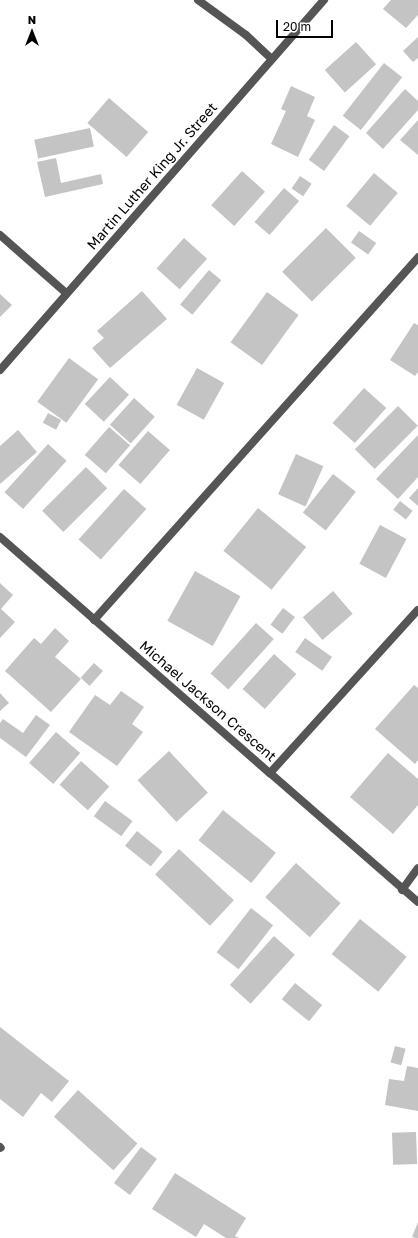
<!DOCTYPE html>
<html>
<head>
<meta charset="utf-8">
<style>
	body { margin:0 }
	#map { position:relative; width:418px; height:1238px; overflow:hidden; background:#fff; font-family:"Golos Text",sans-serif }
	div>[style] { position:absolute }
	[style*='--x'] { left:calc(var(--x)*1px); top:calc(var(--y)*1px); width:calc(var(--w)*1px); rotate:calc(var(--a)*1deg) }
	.building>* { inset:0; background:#c4c4c4; transform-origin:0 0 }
	.lane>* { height:8px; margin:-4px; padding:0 4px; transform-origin:4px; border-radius:4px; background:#555 }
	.street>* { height:8px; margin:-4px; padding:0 4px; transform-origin:4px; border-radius:4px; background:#555 }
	span { translate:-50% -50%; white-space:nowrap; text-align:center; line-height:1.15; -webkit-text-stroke:3px #fff; paint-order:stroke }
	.street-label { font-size:14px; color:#000 }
	.north { position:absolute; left:12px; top:12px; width:40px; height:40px; -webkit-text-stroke:3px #fff; paint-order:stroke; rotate:0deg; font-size:11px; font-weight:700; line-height:16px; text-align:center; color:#000 }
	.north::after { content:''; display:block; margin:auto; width:14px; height:18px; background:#000; clip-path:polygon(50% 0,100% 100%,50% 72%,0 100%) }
	.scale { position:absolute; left:276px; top:20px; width:57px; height:18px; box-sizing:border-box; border:2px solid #000; border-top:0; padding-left:5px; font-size:12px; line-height:14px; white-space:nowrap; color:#000; -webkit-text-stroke:3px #fff; paint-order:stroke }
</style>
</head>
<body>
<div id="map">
	<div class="building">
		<div style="clip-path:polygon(391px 0,418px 0,418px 15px,406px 28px,383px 9px)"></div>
		<div style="clip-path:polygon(418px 37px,418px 58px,413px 62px,403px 51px)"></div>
		<div style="left:356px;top:42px;width:30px;height:42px;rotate:48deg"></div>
		<div style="left:384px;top:63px;width:23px;height:67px;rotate:38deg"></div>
		<div style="clip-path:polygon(291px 86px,315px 97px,307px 116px,315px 120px,298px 157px,271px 144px,286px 111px,281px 109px)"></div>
		<div style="clip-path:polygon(405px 89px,418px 101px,418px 110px,383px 149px,366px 133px)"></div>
		<div style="left:109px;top:98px;width:52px;height:33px;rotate:41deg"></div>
		<div style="clip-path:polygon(418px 120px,418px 155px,400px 140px)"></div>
		<div style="left:334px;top:125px;width:19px;height:43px;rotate:36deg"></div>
		<div style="left:90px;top:128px;width:19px;height:57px;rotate:78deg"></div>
		<div style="clip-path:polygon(56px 158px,61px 183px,101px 174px,103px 184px,45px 197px,37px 162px)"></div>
		<div style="left:242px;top:171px;width:31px;height:46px;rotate:42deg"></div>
		<div style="left:374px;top:173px;width:31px;height:43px;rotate:40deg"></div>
		<div style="left:300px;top:176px;width:14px;height:15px;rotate:34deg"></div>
		<div style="left:284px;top:188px;width:20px;height:45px;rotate:41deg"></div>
		<div style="left:326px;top:228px;width:42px;height:62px;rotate:45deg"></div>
		<div style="left:359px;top:231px;width:21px;height:14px;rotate:35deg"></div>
		<div style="left:184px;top:238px;width:31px;height:41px;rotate:42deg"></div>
		<div style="left:209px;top:270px;width:16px;height:45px;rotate:40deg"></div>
		<div style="clip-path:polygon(142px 291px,167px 319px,110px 368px,92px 348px,104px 338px,97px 331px)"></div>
		<div style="left:267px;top:292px;width:39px;height:62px;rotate:36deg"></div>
		<div style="clip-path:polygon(0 294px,12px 305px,0 317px)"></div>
		<div style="clip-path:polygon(414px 323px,418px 325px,418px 372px,415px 376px,390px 360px)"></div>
		<div style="left:69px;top:358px;width:36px;height:54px;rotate:36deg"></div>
		<div style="left:197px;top:368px;width:31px;height:42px;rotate:29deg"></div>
		<div style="left:110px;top:377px;width:26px;height:37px;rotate:43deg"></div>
		<div style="left:364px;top:388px;width:30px;height:47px;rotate:42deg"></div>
		<div style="left:134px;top:398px;width:28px;height:36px;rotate:42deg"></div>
		<div style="left:398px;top:406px;width:28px;height:61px;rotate:45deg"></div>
		<div style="left:48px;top:413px;width:15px;height:11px;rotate:28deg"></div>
		<div style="left:109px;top:427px;width:28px;height:37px;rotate:41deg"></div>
		<div style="clip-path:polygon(18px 430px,37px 452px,0 484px,0 446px)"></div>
		<div style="left:148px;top:431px;width:29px;height:45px;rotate:41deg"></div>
		<div style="clip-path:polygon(418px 435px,418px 477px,398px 499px,376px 479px)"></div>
		<div style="left:48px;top:444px;width:25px;height:65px;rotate:42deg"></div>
		<div style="left:296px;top:454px;width:30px;height:44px;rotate:24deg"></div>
		<div style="left:86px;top:467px;width:30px;height:62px;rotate:45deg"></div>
		<div style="left:333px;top:474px;width:29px;height:49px;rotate:38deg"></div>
		<div style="clip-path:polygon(418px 488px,418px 506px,409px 498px)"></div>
		<div style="left:124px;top:489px;width:30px;height:68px;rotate:42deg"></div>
		<div style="left:400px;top:501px;width:16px;height:11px;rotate:38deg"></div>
		<div style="left:258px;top:508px;width:62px;height:55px;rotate:39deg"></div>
		<div style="left:380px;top:525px;width:30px;height:44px;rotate:28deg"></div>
		<div style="left:195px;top:571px;width:52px;height:57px;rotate:29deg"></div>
		<div style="clip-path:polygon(0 583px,13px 595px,1px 609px,15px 622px,0 638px)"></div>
		<div style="left:333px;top:591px;width:30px;height:40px;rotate:49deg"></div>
		<div style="left:283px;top:608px;width:15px;height:21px;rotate:37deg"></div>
		<div style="left:256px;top:623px;width:24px;height:68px;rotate:42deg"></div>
		<div style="clip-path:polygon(55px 628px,69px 641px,55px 657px,81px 679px,51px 712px,5px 671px,34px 638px,41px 644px)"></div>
		<div style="left:305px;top:638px;width:33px;height:17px;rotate:35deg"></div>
		<div style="left:274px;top:654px;width:30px;height:47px;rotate:42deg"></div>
		<div style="left:94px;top:663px;width:12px;height:20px;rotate:42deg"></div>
		<div style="clip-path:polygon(414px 685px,418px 688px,418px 760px,415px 764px,375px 729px)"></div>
		<div style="clip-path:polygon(121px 691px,144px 707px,132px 724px,143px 732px,117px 766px,69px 732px,95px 695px,110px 705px)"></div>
		<div style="clip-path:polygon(0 693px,9px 703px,0 711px)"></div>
		<div style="clip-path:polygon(36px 715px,50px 725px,26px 757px,0 738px,0 723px,3px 719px,23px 733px)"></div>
		<div style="left:56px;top:732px;width:32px;height:41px;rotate:41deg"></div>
		<div style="left:169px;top:751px;width:57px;height:43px;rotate:47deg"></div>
		<div style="clip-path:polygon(388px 753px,418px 779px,418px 805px,393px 834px,350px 797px)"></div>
		<div style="left:81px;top:761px;width:38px;height:32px;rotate:42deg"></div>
		<div style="left:105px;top:801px;width:34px;height:19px;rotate:36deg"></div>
		<div style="left:223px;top:810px;width:68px;height:39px;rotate:39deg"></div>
		<div style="left:137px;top:831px;width:33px;height:19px;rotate:39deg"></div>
		<div style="left:179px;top:849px;width:75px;height:35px;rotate:43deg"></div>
		<div style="left:296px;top:863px;width:60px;height:46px;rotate:42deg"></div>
		<div style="left:251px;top:908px;width:28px;height:56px;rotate:38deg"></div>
		<div style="left:360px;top:919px;width:60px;height:45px;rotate:39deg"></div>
		<div style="left:274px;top:936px;width:28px;height:66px;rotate:42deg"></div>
		<div style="left:295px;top:983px;width:35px;height:21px;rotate:39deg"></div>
		<div style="clip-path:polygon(0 1027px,69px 1081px,52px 1102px,41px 1093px,23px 1117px,0 1099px)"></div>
		<div style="left:395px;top:1046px;width:11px;height:17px;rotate:15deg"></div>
		<div style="clip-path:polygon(407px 1066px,418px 1068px,418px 1111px,385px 1105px,389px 1079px,404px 1081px)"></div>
		<div style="left:78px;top:1090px;width:80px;height:36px;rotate:42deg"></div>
		<div style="left:416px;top:1132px;width:32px;height:24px;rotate:88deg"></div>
		<div style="left:141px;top:1147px;width:20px;height:45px;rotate:37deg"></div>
		<div style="clip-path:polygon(175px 1173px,246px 1218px,235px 1236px,239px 1238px,226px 1238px,204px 1224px,196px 1237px,152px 1209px)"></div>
		<div style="clip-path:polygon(418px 1222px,418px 1238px,416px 1238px,412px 1237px)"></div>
	</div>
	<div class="lane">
		<div style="--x:198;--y:0;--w:59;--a:36.1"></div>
		<div style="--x:246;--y:35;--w:35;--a:43"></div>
		<div style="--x:0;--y:1147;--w:1;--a:45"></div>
	</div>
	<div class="street">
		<div style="--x:0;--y:235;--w:88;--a:41.3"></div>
		<div style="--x:0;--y:370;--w:492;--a:-48.8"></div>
		<div style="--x:0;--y:537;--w:359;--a:41.2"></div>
		<div style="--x:270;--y:773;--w:220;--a:-47.8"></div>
		<div style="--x:94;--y:620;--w:487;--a:-48.2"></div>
		<div style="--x:270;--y:773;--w:196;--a:41.1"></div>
		<div style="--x:402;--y:890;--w:27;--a:-54"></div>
	</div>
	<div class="street-label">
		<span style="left:152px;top:176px;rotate:-49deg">Martin Luther King Jr. Street</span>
		<span style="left:208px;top:701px;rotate:41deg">Michael Jackson Crescent</span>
	</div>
	<div class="north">N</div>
	<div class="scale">20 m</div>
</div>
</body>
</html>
